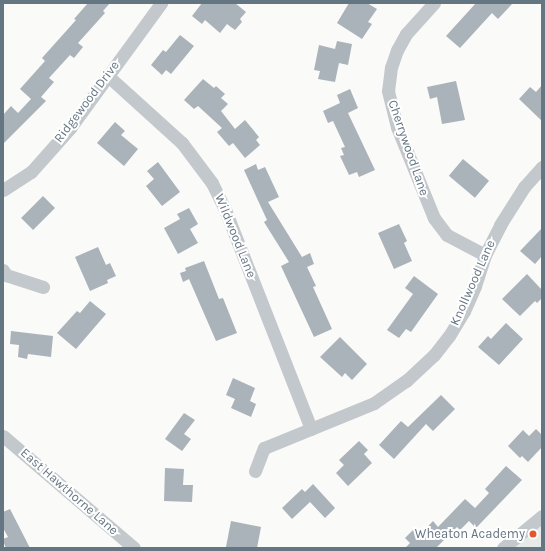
<!DOCTYPE html>
<html>
<head>
<meta charset="utf-8">
<style>
	body { margin:0 }
	#map { position:relative; width:545px; height:551px; overflow:hidden; background:#fafaf8; font-family:Karla,sans-serif }
	div>[style] { position:absolute }
	[style*='--x'] { left:calc(var(--x)*1px); top:calc(var(--y)*1px); width:calc(var(--w)*1px); rotate:calc(var(--a)*1deg) }
	.built>* { inset:0; background:#e8e9e9 }
	.building>* { inset:0; background:#aab3b9; transform-origin:0 0 }
	.street>* { height:13px; margin:-6.5px; padding:0 6.5px; transform-origin:6.5px; border-radius:6.5px; background:#c3c8cc }
	.dots>* { width:11px; height:11px; translate:-50% -50%; box-sizing:border-box; border:2px solid #fff; border-radius:50% }
	span { translate:-50% -50%; white-space:nowrap; text-align:center; line-height:1.15; -webkit-text-stroke:4px #fff; paint-order:stroke }
	.street-label { font-size:13px; color:#657683 }
	.poi-label { font-size:13px; color:#657683 }
	.right { translate:-100% -50%; text-align:right }
	.frame { position:absolute; inset:0; border:4px solid #657683; pointer-events:none }
</style>
</head>
<body>
<div id="map">
	<div class="built">
		<div style="clip-path:polygon(542px 520px,542px 548px,506px 548px)"></div>
	</div>
	<div class="building">
		<div style="clip-path:polygon(88px 3px,110px 3px,103px 11px,105px 13px,78px 43px,83px 47px,74px 58px,70px 55px,49px 78px,54px 82px,41px 97px,46px 101px,3px 144px,3px 115px,11px 106px,18px 113px,31px 99px,20px 89px,45px 61px,42px 58px,76px 20px,74px 19px)"></div>
		<div style="clip-path:polygon(202px 3px,235px 3px,246px 12px,240px 19px,242px 22px,235px 30px,227px 24px,220px 33px,205px 20px,202px 24px,192px 16px)"></div>
		<div style="clip-path:polygon(349px 3px,367px 3px,377px 9px,368px 22px,372px 24px,362px 39px,337px 23px)"></div>
		<div style="clip-path:polygon(476px 3px,513px 3px,498px 19px,492px 13px,460px 48px,446px 36px)"></div>
		<div style="clip-path:polygon(180px 35px,194px 46px,171px 74px,166px 70px,162px 75px,151px 65px,163px 50px,166px 52px)"></div>
		<div style="clip-path:polygon(337px 41px,352px 44px,348px 65px,339px 63px,335px 82px,318px 79px,320px 71px,314px 70px,319px 45px,335px 49px)"></div>
		<div style="clip-path:polygon(203px 79px,214px 88px,216px 86px,225px 94px,221px 98px,228px 104px,221px 111px,235px 129px,245px 120px,259px 137px,256px 140px,260px 145px,245px 158px,233px 143px,229px 146px,217px 132px,222px 128px,198px 106px,194px 109px,184px 100px)"></div>
		<div style="clip-path:polygon(456px 81px,465px 120px,442px 124px,437px 97px,430px 99px,427px 87px)"></div>
		<div style="clip-path:polygon(542px 85px,542px 121px,519px 99px,530px 87px,536px 92px)"></div>
		<div style="clip-path:polygon(350px 89px,358px 108px,348px 113px,375px 170px,359px 177px,357px 172px,349px 175px,340px 156px,344px 155px,341px 148px,345px 147px,333px 121px,328px 123px,323px 111px,340px 103px,337px 95px)"></div>
		<div style="clip-path:polygon(115px 122px,125px 131px,121px 135px,138px 149px,124px 166px,97px 143px)"></div>
		<div style="left:463px;top:159px;width:34px;height:22px;rotate:40deg"></div>
		<div style="clip-path:polygon(158px 162px,180px 192px,162px 206px,146px 186px,154px 179px,147px 171px)"></div>
		<div style="clip-path:polygon(256px 164px,258px 170px,265px 167px,279px 197px,268px 202px,302px 257px,310px 253px,314px 264px,307px 267px,316px 286px,313px 287px,332px 329px,314px 337px,281px 266px,289px 262px,264px 222px,267px 220px,244px 170px)"></div>
		<div style="left:43px;top:196px;width:17px;height:31px;rotate:45deg"></div>
		<div style="clip-path:polygon(189px 208px,198px 224px,190px 229px,198px 243px,178px 254px,164px 228px,180px 219px,177px 214px)"></div>
		<div style="clip-path:polygon(399px 224px,407px 241px,404px 243px,412px 261px,394px 269px,378px 233px)"></div>
		<div style="clip-path:polygon(542px 228px,542px 256px,535px 264px,520px 251px)"></div>
		<div style="clip-path:polygon(98px 247px,106px 265px,110px 263px,116px 276px,107px 280px,108px 283px,90px 291px,75px 257px)"></div>
		<div style="clip-path:polygon(204px 261px,219px 299px,223px 298px,237px 333px,216px 341px,189px 279px,183px 282px,180px 273px,186px 271px,185px 268px)"></div>
		<div style="clip-path:polygon(527px 274px,542px 290px,542px 298px,537px 303px,535px 301px,520px 316px,502px 299px)"></div>
		<div style="clip-path:polygon(414px 276px,438px 294px,411px 332px,406px 329px,399px 338px,387px 330px,413px 294px,405px 288px)"></div>
		<div style="clip-path:polygon(90px 301px,106px 314px,76px 349px,57px 333px,77px 311px,80px 313px)"></div>
		<div style="clip-path:polygon(506px 323px,523px 339px,499px 365px,478px 347px,488px 336px,491px 339px)"></div>
		<div style="clip-path:polygon(11px 331px,53px 336px,51px 357px,28px 354px,27px 359px,18px 357px,19px 345px,10px 344px)"></div>
		<div style="clip-path:polygon(340px 337px,367px 364px,352px 380px,345px 373px,342px 377px,320px 357px)"></div>
		<div style="clip-path:polygon(233px 378px,255px 388px,250px 401px,256px 404px,251px 417px,231px 408px,235px 399px,226px 395px)"></div>
		<div style="clip-path:polygon(441px 395px,455px 409px,433px 431px,426px 424px,394px 459px,379px 445px,401px 421px,408px 427px)"></div>
		<div style="clip-path:polygon(184px 413px,195px 420px,184px 434px,191px 439px,182px 451px,165px 439px)"></div>
		<div style="clip-path:polygon(536px 429px,542px 435px,542px 447px,528px 462px,522px 456px,520px 458px,508px 446px,523px 430px,529px 436px)"></div>
		<div style="clip-path:polygon(359px 441px,368px 450px,364px 454px,372px 463px,348px 486px,336px 473px,344px 465px,339px 460px)"></div>
		<div style="clip-path:polygon(506px 466px,522px 480px,476px 528px,469px 521px,460px 530px,457px 527px,436px 548px,405px 548px,410px 543px,405px 538px,413px 530px,419px 536px,433px 521px,438px 527px,465px 499px,475px 508px,489px 493px,485px 489px)"></div>
		<div style="clip-path:polygon(165px 468px,184px 469px,183px 485px,193px 485px,192px 502px,164px 501px)"></div>
		<div style="clip-path:polygon(313px 484px,335px 508px,325px 518px,310px 502px,292px 519px,282px 508px,302px 489px,305px 492px)"></div>
		<div style="clip-path:polygon(10px 509px,30px 548px,6px 548px,3px 541px,3px 539px,8px 537px,3px 528px,3px 512px)"></div>
		<div style="clip-path:polygon(231px 521px,261px 527px,257px 548px,226px 547px)"></div>
	</div>
	<div class="street">
		<div style="--x:434;--y:3;--w:42;--a:132.1"></div>
		<div style="--x:406;--y:34;--w:18;--a:119"></div>
		<div style="--x:397;--y:50;--w:18;--a:109"></div>
		<div style="--x:391;--y:67;--w:24;--a:97"></div>
		<div style="--x:388;--y:91;--w:37;--a:76"></div>
		<div style="--x:397;--y:127;--w:98;--a:67.9"></div>
		<div style="--x:434;--y:218;--w:21;--a:53"></div>
		<div style="--x:447;--y:235;--w:43;--a:27.8"></div>
		<div style="--x:108;--y:76;--w:100;--a:42.2"></div>
		<div style="--x:182;--y:143;--w:50;--a:53.1"></div>
		<div style="--x:212;--y:183;--w:32;--a:64"></div>
		<div style="--x:226;--y:212;--w:233;--a:68.6"></div>
		<div style="--x:3;--y:190;--w:33;--a:-33"></div>
		<div style="--x:31;--y:172;--w:59;--a:-48.4"></div>
		<div style="--x:70;--y:128;--w:155;--a:-53.9"></div>
		<div style="--x:3;--y:270;--w:6;--a:59"></div>
		<div style="--x:6;--y:275;--w:39;--a:18"></div>
		<div style="--x:3;--y:436;--w:172;--a:40.5"></div>
		<div style="--x:255;--y:471;--w:25;--a:-69"></div>
		<div style="--x:264;--y:448;--w:119;--a:-22.2"></div>
		<div style="--x:374;--y:403;--w:39;--a:-35"></div>
		<div style="--x:406;--y:381;--w:38;--a:-43"></div>
		<div style="--x:434;--y:355;--w:24;--a:-52"></div>
		<div style="--x:449;--y:336;--w:29;--a:-59"></div>
		<div style="--x:464;--y:311;--w:27;--a:-66"></div>
		<div style="--x:475;--y:286;--w:33;--a:-72"></div>
		<div style="--x:485;--y:255;--w:34;--a:-63"></div>
		<div style="--x:500;--y:225;--w:45;--a:-57.7"></div>
		<div style="--x:524;--y:187;--w:27;--a:-48"></div>
		<div style="--x:503;--y:548;--w:50;--a:-39.4"></div>
	</div>
	<div class="dots">
		<div style="left:533px;top:534px;background:#e4572e"></div>
	</div>
	<div class="street-label">
		<span style="left:87px;top:102px;rotate:-53deg">Ridgewood Drive</span>
		<span style="left:408px;top:148px;rotate:71deg">Cherrywood Lane</span>
		<span style="left:235px;top:236px;rotate:68deg">Wildwood Lane</span>
		<span style="left:473px;top:283px;rotate:-66deg">Knollwood Lane</span>
		<span style="left:69px;top:492px;rotate:41deg">East Hawthorne Lane</span>
	</div>
	<div class="poi-label">
		<span class="right" style="left:525px;top:534px">Wheaton Academy</span>
	</div>
	<div class="frame"></div>
</div>
</body>
</html>
